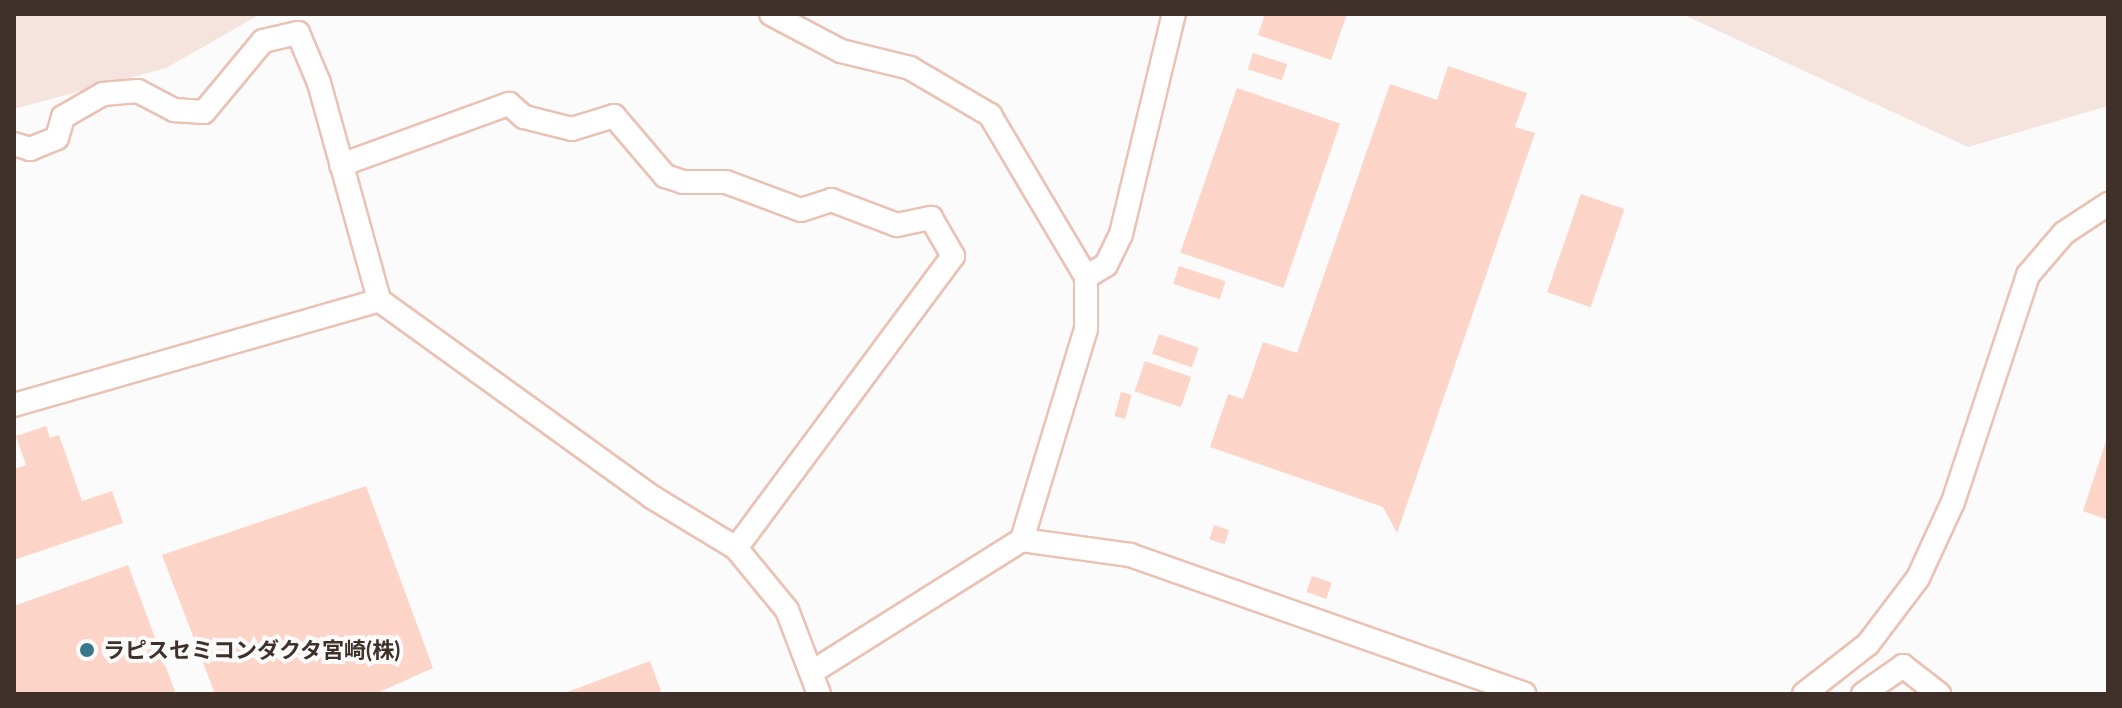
<!DOCTYPE html>
<html>
<head>
<meta charset="utf-8">
<style>
	body { margin:0 }
	#map { position:relative; width:2122px; height:708px; overflow:hidden; background:#fbfbfb; font-family:Lato,"Noto Sans JP",sans-serif }
	div>[style] { position:absolute }
	[style*='--x'] { left:calc(var(--x)*1px); top:calc(var(--y)*1px); width:calc(var(--w)*1px); rotate:calc(var(--a)*1deg) }
	.green>* { inset:0; background:#f5e3dd }
	.building>* { inset:0; background:#fdd5c8; transform-origin:0 0 }
	.roads { filter:drop-shadow(2px 0 #eac2b4) drop-shadow(-2px 0 #eac2b4) drop-shadow(0 2px #eac2b4) drop-shadow(0 -2px #eac2b4) }
	.minor>* { height:22px; margin:-11px; padding:0 11px; transform-origin:11px; border-radius:11px; background:#fff }
	.dots>* { width:22px; height:22px; translate:-50% -50%; box-sizing:border-box; border:4px solid #fbfbfb; border-radius:50% }
	span { translate:-50% -50%; white-space:nowrap; text-align:center; line-height:1.15; -webkit-text-stroke:8px #fbfbfb; paint-order:stroke }
	.poi-label { font-size:22px; color:#3f302a; font-weight:700 }
	.left { translate:0 -50%; text-align:left }
	.frame { position:absolute; inset:0; border:16px solid #3f302a; pointer-events:none }
</style>
</head>
<body>
<div id="map">
	<div class="green">
		<div style="clip-path:polygon(14px 14px,261px 14px,166px 68px,14px 109px)"></div>
		<div style="clip-path:polygon(1682px 14px,2108px 14px,2108px 106px,1968px 147px)"></div>
	</div>
	<div class="building">
		<div style="clip-path:polygon(1265px 14px,1347px 14px,1331px 60px,1258px 35px)"></div>
		<div style="left:1253px;top:53px;width:36px;height:17px;rotate:18deg"></div>
		<div style="clip-path:polygon(1448px 66px,1527px 93px,1515px 127px,1535px 133px,1397px 533px,1383px 507px,1210px 447px,1228px 394px,1243px 399px,1263px 342px,1297px 353px,1390px 84px,1437px 100px)"></div>
		<div style="left:1237px;top:88px;width:109px;height:174px;rotate:19deg"></div>
		<div style="left:1581px;top:194px;width:46px;height:104px;rotate:19deg"></div>
		<div style="left:1179px;top:266px;width:49px;height:19px;rotate:18deg"></div>
		<div style="left:1159px;top:334px;width:42px;height:21px;rotate:19deg"></div>
		<div style="left:1145px;top:361px;width:49px;height:32px;rotate:19deg"></div>
		<div style="left:1121px;top:392px;width:11px;height:25px;rotate:15deg"></div>
		<div style="clip-path:polygon(46px 426px,50px 438px,59px 435px,82px 501px,112px 491px,123px 523px,14px 560px,14px 469px,26px 465px,16px 436px)"></div>
		<div style="clip-path:polygon(2107px 438px,2108px 438px,2108px 520px,2083px 511px)"></div>
		<div style="clip-path:polygon(366px 486px,433px 668px,375px 694px,215px 694px,162px 555px)"></div>
		<div style="left:1214px;top:525px;width:16px;height:15px;rotate:18deg"></div>
		<div style="clip-path:polygon(128px 565px,176px 694px,14px 694px,14px 606px)"></div>
		<div style="left:1312px;top:576px;width:21px;height:17px;rotate:19deg"></div>
		<div style="clip-path:polygon(650px 661px,662px 694px,562px 694px)"></div>
	</div>
	<div class="roads">
		<div class="minor">
			<div style="--x:771;--y:14;--w:79;--a:27.9"></div>
			<div style="--x:841;--y:51;--w:71;--a:13.8"></div>
			<div style="--x:910;--y:68;--w:93;--a:30.4"></div>
			<div style="--x:990;--y:115;--w:188;--a:59.3"></div>
			<div style="--x:1086;--y:277;--w:52;--a:90"></div>
			<div style="--x:1086;--y:329;--w:220;--a:106.9"></div>
			<div style="--x:14;--y:144;--w:17;--a:17"></div>
			<div style="--x:30;--y:149;--w:29;--a:-22"></div>
			<div style="--x:57;--y:138;--w:22;--a:-74"></div>
			<div style="--x:63;--y:117;--w:46;--a:-29.9"></div>
			<div style="--x:103;--y:94;--w:35;--a:-5"></div>
			<div style="--x:138;--y:91;--w:41;--a:27.8"></div>
			<div style="--x:174;--y:110;--w:30;--a:4"></div>
			<div style="--x:204;--y:112;--w:92;--a:-50.3"></div>
			<div style="--x:263;--y:41;--w:36;--a:-13"></div>
			<div style="--x:298;--y:33;--w:54;--a:67.2"></div>
			<div style="--x:319;--y:83;--w:225;--a:74.5"></div>
			<div style="--x:341;--y:165;--w:179;--a:-20"></div>
			<div style="--x:509;--y:104;--w:20;--a:41"></div>
			<div style="--x:524;--y:117;--w:49;--a:14"></div>
			<div style="--x:572;--y:129;--w:44;--a:-17.2"></div>
			<div style="--x:614;--y:116;--w:79;--a:49.6"></div>
			<div style="--x:665;--y:176;--w:19;--a:18"></div>
			<div style="--x:683;--y:182;--w:43;--a:0"></div>
			<div style="--x:726;--y:182;--w:80;--a:20.5"></div>
			<div style="--x:801;--y:210;--w:32;--a:-18"></div>
			<div style="--x:831;--y:200;--w:71;--a:20.7"></div>
			<div style="--x:897;--y:225;--w:35;--a:-12"></div>
			<div style="--x:931;--y:218;--w:44;--a:59.9"></div>
			<div style="--x:953;--y:256;--w:364;--a:126.6"></div>
			<div style="--x:1086;--y:277;--w:23;--a:-31"></div>
			<div style="--x:1106;--y:265;--w:34;--a:-64"></div>
			<div style="--x:1121;--y:234;--w:226;--a:-76.5"></div>
			<div style="--x:14;--y:405;--w:380;--a:-16"></div>
			<div style="--x:379;--y:300;--w:337;--a:35.8"></div>
			<div style="--x:652;--y:497;--w:98;--a:31.3"></div>
			<div style="--x:736;--y:548;--w:80;--a:50.6"></div>
			<div style="--x:787;--y:610;--w:90;--a:69.1"></div>
			<div style="--x:812;--y:672;--w:248;--a:-32.2"></div>
			<div style="--x:1022;--y:540;--w:109;--a:7.9"></div>
			<div style="--x:1130;--y:555;--w:418;--a:19.4"></div>
			<div style="--x:1804;--y:694;--w:81;--a:-38"></div>
			<div style="--x:1868;--y:644;--w:83;--a:-52.9"></div>
			<div style="--x:1918;--y:578;--w:84;--a:-65.3"></div>
			<div style="--x:1953;--y:502;--w:239;--a:-71.7"></div>
			<div style="--x:2028;--y:275;--w:55;--a:-49.4"></div>
			<div style="--x:2064;--y:233;--w:53;--a:-33.4"></div>
			<div style="--x:1863;--y:694;--w:49;--a:-35"></div>
			<div style="--x:1903;--y:666;--w:46;--a:37.9"></div>
		</div>
	</div>
	<div class="dots">
		<div style="left:87px;top:650px;background:#37788b"></div>
	</div>
	<div class="poi-label">
		<span class="left" style="left:103px;top:650px">ラピスセミコンダクタ宮崎(株)</span>
	</div>
	<div class="frame"></div>
</div>
</body>
</html>
